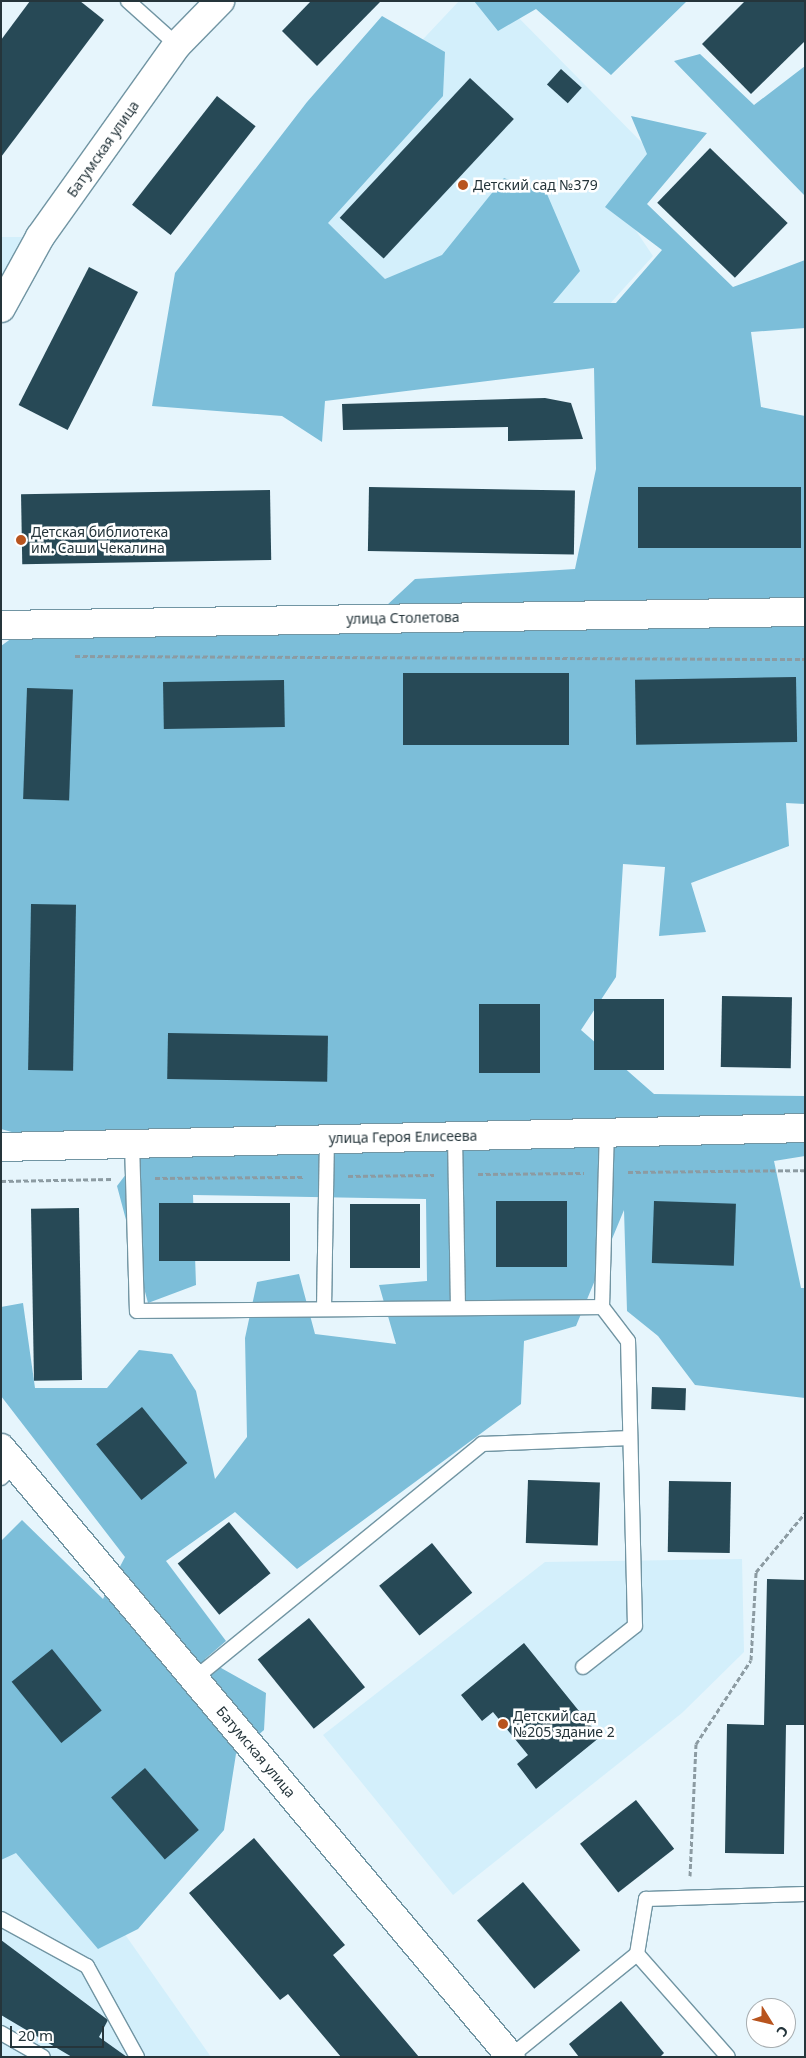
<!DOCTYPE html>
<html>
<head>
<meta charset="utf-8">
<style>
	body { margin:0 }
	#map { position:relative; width:806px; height:2058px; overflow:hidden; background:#e6f5fc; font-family:"Noto Sans",sans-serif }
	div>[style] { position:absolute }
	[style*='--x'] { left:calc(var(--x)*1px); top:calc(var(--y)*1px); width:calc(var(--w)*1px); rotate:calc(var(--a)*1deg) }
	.built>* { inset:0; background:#d3effb }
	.forest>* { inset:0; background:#7cbed9 }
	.building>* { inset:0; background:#274956; transform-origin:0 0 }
	.path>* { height:3px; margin-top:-1.5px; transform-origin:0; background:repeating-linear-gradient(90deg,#8c9ba2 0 5px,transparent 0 7.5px) }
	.roads { filter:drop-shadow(1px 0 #7195a3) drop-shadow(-1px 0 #7195a3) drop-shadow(0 1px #7195a3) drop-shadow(0 -1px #7195a3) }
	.lane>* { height:14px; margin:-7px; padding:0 7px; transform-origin:7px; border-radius:7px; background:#fff }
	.street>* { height:28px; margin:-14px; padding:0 14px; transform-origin:14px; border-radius:14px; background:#fff }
	.dots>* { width:14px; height:14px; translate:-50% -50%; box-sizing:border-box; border:2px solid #fff; border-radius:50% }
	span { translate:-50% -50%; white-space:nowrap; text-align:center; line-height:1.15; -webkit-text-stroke:5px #fff; paint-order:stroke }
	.street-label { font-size:14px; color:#25353b }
	.poi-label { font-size:14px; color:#25353b }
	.left { translate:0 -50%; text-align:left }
	.frame { position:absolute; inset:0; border:2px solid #25353b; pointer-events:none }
	.north { position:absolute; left:746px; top:1998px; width:50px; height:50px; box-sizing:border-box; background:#fff; border:1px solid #a8aeb1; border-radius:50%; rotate:126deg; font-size:14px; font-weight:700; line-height:20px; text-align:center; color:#25353b }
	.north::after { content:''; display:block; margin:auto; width:18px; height:22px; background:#b8541e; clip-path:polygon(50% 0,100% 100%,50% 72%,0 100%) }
	.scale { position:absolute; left:10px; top:2026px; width:94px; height:22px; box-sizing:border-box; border:2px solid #25353b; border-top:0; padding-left:6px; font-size:15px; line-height:18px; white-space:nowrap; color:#25353b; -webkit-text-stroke:4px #fff; paint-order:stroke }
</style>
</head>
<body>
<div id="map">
	<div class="built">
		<div style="clip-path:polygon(459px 1px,502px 1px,662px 163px,620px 207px,653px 256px,578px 339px,204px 272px)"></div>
		<div style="clip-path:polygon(1px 237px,40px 237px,1px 308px)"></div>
		<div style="clip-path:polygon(742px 1559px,744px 1652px,682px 1713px,453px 1895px,323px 1735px,545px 1562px)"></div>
		<div style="clip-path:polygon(1px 1824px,124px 1933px,211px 2057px,1px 2057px)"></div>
	</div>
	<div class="forest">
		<div style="clip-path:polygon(474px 1px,687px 1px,611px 75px,536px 9px,498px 31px)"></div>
		<div style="clip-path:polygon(382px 16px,445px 52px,443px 96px,328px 223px,385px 279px,442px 255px,504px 178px,547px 194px,580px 271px,553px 303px,616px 303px,662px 250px,605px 207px,647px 154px,631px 116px,707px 133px,647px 204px,733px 287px,805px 260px,805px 328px,751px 332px,761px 407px,805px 416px,805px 804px,786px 803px,789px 846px,691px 883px,706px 932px,659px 936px,665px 867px,623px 864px,616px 977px,581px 1030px,654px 1094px,805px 1096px,805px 1156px,774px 1161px,801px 1288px,805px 1288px,805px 1398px,695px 1385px,658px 1336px,627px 1311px,624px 1210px,576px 1326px,524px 1341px,521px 1404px,297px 1569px,235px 1512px,166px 1561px,226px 1641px,205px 1659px,266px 1693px,264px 1730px,236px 1754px,224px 1830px,138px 1929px,98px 1949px,16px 1853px,1px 1860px,1px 1541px,22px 1520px,103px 1599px,125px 1557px,1px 1396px,1px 1307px,23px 1303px,35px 1388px,107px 1388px,139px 1350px,172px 1354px,196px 1391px,215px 1479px,247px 1437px,245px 1338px,257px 1282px,299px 1274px,315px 1334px,396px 1344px,379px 1285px,427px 1281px,426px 1199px,193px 1195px,196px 1285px,148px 1303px,117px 1186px,155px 1136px,26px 1136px,1px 1129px,1px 646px,12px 638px,358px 632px,415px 579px,575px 569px,596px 469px,594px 368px,325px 401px,322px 442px,282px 416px,152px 406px,175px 273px,307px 102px)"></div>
		<div style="clip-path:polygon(700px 54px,754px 105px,805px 66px,805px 196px,674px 61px)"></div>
	</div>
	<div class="building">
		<div style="clip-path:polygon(30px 1px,80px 1px,104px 20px,1px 157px,1px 40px)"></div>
		<div style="clip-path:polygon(311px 1px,381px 1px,317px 66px,282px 31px)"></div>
		<div style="clip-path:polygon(745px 1px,805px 1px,805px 41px,751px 94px,702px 44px)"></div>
		<div style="left:561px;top:69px;width:28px;height:21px;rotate:42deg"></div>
		<div style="left:470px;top:78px;width:60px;height:191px;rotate:43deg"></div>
		<div style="left:217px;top:96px;width:49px;height:138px;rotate:38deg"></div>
		<div style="left:710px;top:148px;width:108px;height:76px;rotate:44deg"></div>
		<div style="left:89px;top:267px;width:55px;height:155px;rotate:27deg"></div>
		<div style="clip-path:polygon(545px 398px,571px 403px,583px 439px,508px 441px,508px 427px,343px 430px,342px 404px)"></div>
		<div style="left:369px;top:487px;width:206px;height:64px;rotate:1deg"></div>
		<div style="left:638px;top:487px;width:163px;height:61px"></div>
		<div style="left:270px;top:490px;width:70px;height:249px;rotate:89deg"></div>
		<div style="left:403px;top:673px;width:166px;height:72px"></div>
		<div style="left:796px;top:677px;width:65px;height:161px;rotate:89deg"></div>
		<div style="left:284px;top:680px;width:47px;height:121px;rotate:89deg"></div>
		<div style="left:27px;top:688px;width:46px;height:111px;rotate:2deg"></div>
		<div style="left:31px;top:904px;width:45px;height:166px;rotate:1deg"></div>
		<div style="left:722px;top:996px;width:70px;height:71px;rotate:1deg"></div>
		<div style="left:664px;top:999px;width:71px;height:70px;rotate:90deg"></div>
		<div style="left:479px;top:1004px;width:61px;height:69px"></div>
		<div style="left:168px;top:1033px;width:160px;height:46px;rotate:1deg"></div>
		<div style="left:496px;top:1201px;width:71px;height:66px"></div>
		<div style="left:654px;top:1201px;width:82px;height:62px;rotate:2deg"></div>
		<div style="left:290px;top:1203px;width:58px;height:131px;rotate:90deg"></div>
		<div style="left:420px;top:1204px;width:64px;height:70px;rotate:90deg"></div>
		<div style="left:79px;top:1208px;width:172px;height:48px;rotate:89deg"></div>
		<div style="left:652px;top:1387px;width:34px;height:22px;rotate:2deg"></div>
		<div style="left:142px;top:1407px;width:72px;height:59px;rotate:51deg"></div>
		<div style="left:528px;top:1480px;width:72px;height:63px;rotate:2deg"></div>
		<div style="left:669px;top:1481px;width:62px;height:71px;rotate:1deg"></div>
		<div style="left:229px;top:1522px;width:66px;height:66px;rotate:51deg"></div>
		<div style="left:432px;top:1543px;width:64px;height:68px;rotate:51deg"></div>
		<div style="clip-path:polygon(767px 1579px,805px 1580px,805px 1725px,786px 1725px,784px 1854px,725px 1853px,727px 1724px,764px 1725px)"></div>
		<div style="left:309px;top:1618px;width:89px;height:66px;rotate:51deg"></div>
		<div style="clip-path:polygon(524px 1643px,600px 1737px,536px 1789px,517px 1764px,528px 1755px,493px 1712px,482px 1721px,461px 1695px)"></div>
		<div style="left:52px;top:1649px;width:79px;height:52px;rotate:51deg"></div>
		<div style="left:145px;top:1768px;width:82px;height:45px;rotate:49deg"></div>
		<div style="left:636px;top:1800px;width:62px;height:71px;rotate:52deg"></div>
		<div style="clip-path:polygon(254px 1838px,345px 1945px,333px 1955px,419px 2057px,341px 2057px,288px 1994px,280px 2000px,189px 1893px)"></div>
		<div style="left:523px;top:1882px;width:89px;height:60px;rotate:50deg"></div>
		<div style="clip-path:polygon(1px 1940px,108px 2020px,99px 2037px,127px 2057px,72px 2057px,1px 2015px)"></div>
		<div style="clip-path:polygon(621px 2001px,664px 2053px,660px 2057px,579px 2057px,569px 2044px)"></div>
	</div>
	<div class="path">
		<div style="--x:75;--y:656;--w:730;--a:0.24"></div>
		<div style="--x:628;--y:1172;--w:177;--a:-0.6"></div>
		<div style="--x:478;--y:1174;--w:106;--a:-0.5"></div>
		<div style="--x:348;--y:1176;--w:86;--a:-0.7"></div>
		<div style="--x:155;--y:1178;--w:149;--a:-0.4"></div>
		<div style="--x:1;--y:1181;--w:111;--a:-1"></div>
		<div style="--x:690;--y:1876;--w:132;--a:-87.4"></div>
		<div style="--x:696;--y:1744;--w:100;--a:-56.8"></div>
		<div style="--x:751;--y:1660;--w:88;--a:-86.7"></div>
		<div style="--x:756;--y:1572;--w:77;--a:-50.3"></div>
	</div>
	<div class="roads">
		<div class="lane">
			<div style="--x:128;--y:1;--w:66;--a:41.9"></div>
			<div style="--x:455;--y:1136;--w:172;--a:89"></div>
			<div style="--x:132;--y:1144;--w:167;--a:88.3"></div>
			<div style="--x:137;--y:1311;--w:465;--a:-0.5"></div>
			<div style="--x:602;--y:1307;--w:174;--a:-88.4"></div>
			<div style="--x:324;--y:1309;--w:170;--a:-89"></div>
			<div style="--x:1;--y:1478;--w:20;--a:-45"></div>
			<div style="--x:583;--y:1667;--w:66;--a:-38.3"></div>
			<div style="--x:635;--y:1626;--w:285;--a:-91.4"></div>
			<div style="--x:628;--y:1341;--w:43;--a:-127.4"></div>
			<div style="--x:194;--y:1679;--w:372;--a:-39.2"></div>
			<div style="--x:482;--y:1444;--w:148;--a:-2.3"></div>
			<div style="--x:1;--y:1919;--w:98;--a:28.7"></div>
			<div style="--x:87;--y:1966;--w:104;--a:61.2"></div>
			<div style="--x:637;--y:1954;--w:56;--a:-80.7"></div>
			<div style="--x:646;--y:1899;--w:159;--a:-1.8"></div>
			<div style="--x:1;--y:2033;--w:48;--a:29.7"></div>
			<div style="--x:511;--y:2056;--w:162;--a:-39"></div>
			<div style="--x:637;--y:1954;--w:137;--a:48.5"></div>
		</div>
		<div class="street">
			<div style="--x:1;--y:308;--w:81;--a:-61.2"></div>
			<div style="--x:40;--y:237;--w:236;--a:-54.5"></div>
			<div style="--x:177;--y:45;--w:62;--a:-45.7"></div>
			<div style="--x:1;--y:625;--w:804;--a:-0.93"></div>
			<div style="--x:1;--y:1147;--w:804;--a:-1.35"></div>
			<div style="--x:1;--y:1448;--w:794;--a:50.06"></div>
		</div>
	</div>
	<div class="dots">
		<div style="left:463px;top:185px;background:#b8541e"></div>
		<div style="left:21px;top:540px;background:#b8541e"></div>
		<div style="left:503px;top:1724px;background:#b8541e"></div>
	</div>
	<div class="street-label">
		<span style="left:103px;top:149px;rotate:-55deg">Батумская улица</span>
		<span style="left:403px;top:618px;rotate:-1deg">улица Столетова</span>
		<span style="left:403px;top:1137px;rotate:-1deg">улица Героя Елисеева</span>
		<span style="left:256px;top:1752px;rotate:50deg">Батумская улица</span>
	</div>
	<div class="poi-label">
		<span class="left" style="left:473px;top:185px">Детский сад №379</span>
		<span class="left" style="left:31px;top:540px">Детская библиотека<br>им. Саши Чекалина</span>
		<span class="left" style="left:513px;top:1724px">Детский сад<br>№205 здание 2</span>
	</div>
	<div class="frame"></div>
	<div class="north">С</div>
	<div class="scale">20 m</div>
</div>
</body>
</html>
